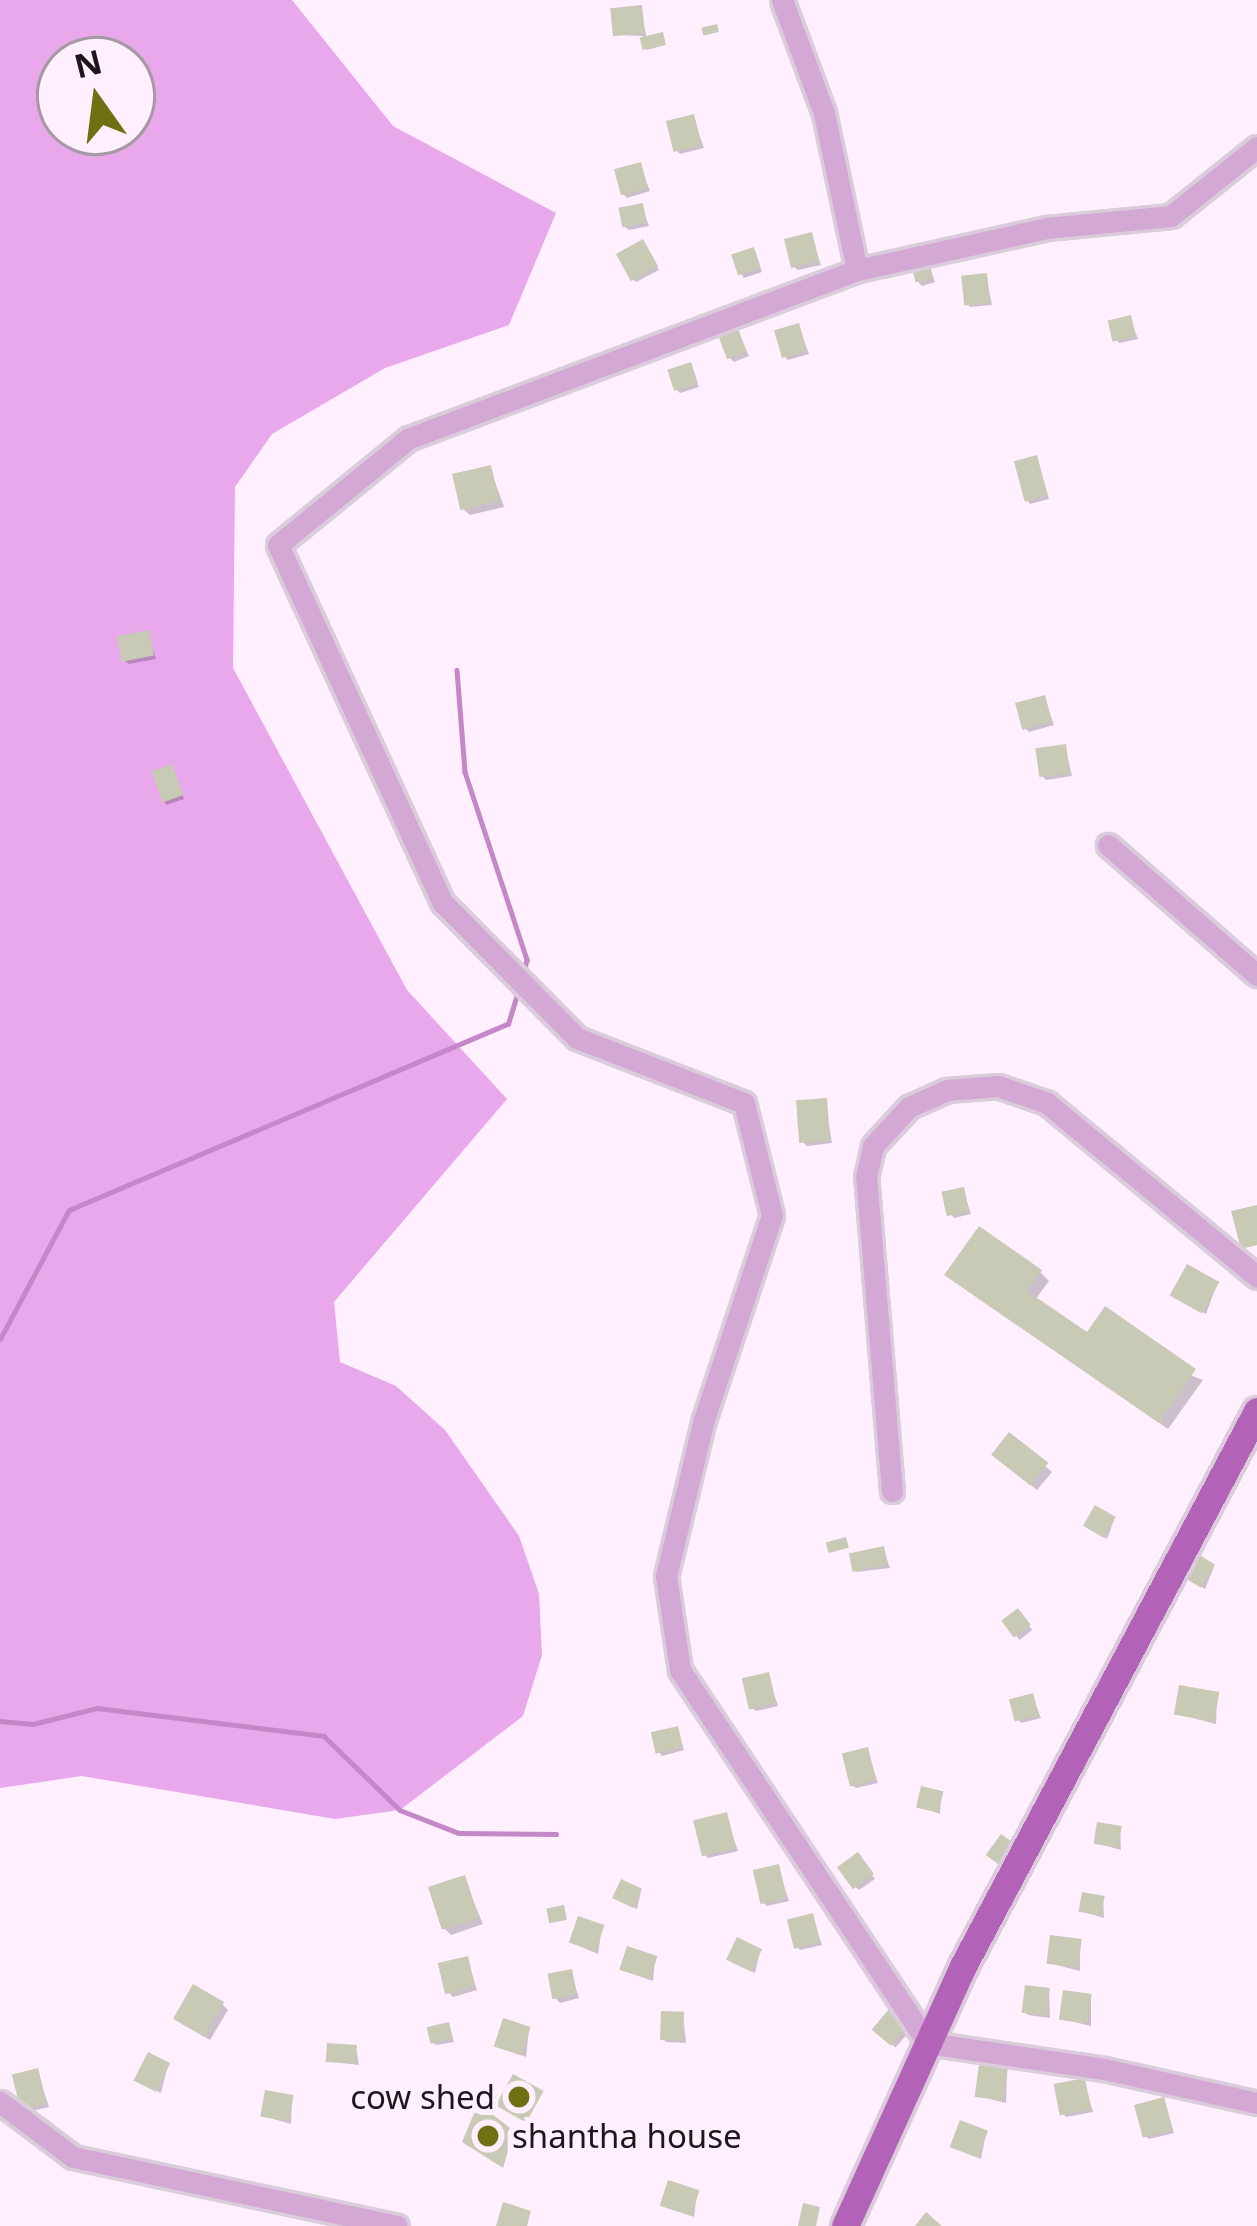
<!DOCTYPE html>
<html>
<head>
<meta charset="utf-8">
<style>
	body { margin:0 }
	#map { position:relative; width:1257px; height:2226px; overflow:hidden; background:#ffefff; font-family:"Noto Sans",sans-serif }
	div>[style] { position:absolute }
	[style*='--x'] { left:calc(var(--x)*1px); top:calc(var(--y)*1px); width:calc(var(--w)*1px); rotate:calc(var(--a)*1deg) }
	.forest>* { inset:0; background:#e8a8eb }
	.shadow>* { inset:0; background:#0003; transform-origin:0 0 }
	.stream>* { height:4.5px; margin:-2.25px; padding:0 2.25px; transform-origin:2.25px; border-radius:2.25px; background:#c587c8 }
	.building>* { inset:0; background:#c9cab6; transform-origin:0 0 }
	.roads { filter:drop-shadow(3px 0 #dbccdb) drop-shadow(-3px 0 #dbccdb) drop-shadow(0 3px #dbccdb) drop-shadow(0 -3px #dbccdb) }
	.minor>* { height:21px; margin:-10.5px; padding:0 10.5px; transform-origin:10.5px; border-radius:10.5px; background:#d3a8d5 }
	.major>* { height:27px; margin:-13.5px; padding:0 13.5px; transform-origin:13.5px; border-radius:13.5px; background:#b363b7 }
	.dots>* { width:33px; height:33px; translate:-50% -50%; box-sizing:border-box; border:6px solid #ffefff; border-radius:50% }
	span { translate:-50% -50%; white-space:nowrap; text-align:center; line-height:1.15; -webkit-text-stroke:12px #ffefff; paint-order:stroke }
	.poi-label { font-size:33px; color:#1c171c }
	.right { translate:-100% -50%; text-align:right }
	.left { translate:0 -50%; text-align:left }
	.north { position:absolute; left:36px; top:36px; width:120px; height:120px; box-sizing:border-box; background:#ffefff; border:3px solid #a499a4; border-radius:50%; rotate:346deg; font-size:33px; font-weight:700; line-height:48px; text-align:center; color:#1c171c }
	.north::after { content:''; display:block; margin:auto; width:42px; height:54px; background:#706f12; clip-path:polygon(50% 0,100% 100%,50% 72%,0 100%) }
</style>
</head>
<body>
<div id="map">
	<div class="forest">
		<div style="clip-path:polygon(evenodd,0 0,292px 0,393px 126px,556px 213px,509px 325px,385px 368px,272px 434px,235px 487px,233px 668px,407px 990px,507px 1099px,334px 1302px,340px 1362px,396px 1386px,445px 1430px,519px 1536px,539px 1594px,542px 1655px,523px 1716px,400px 1810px,335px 1819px,82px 1776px,0 1788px,0 0,60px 60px,132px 60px,132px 132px,60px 132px,60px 60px)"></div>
	</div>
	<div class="shadow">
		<div style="clip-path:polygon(640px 9px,647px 39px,665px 45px,647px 50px,643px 36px,616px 35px)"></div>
		<div style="clip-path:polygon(693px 117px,704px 148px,680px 154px,676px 150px)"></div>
		<div style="clip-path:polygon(640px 166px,650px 191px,627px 198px,623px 194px)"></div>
		<div style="clip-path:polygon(642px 207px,649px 226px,629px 230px,625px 227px)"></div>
		<div style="clip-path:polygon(811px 236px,821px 265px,798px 270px,794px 267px)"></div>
		<div style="clip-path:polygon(646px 246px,659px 270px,636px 282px,633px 279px)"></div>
		<div style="clip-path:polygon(753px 251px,762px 272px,744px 278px,741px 274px)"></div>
		<div style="clip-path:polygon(928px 263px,935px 282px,922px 286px,918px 282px)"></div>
		<div style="clip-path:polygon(986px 276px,992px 305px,970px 307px,967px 304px)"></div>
		<div style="clip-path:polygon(1130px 318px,1138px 339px,1119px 343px,1116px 339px)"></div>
		<div style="clip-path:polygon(734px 324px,749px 356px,734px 362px,730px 358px)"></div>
		<div style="clip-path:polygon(798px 326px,809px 354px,788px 360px,785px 357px)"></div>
		<div style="clip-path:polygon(690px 366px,699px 387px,680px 393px,676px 389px)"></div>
		<div style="clip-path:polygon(1036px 459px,1049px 499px,1030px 504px,1027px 500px)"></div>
		<div style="clip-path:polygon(490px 468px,504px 507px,470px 515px,463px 509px)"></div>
		<div style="clip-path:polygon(148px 634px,156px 659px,129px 664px,125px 661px)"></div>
		<div style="clip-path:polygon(1044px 698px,1054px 725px,1029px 732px,1025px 728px)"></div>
		<div style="clip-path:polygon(1065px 747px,1072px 776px,1046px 780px,1042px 776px)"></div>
		<div style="clip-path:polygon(172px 767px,184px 799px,167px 805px,163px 801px)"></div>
		<div style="clip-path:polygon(825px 1101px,832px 1143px,807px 1146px,803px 1142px)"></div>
		<div style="clip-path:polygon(963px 1190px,971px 1214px,954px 1218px,951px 1214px)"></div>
		<div style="clip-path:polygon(1040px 1272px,1049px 1281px,1035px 1300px,1088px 1336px,1203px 1380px,1168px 1429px,948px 1275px)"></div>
		<div style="clip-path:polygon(1217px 1284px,1206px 1314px,1177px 1298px)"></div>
		<div style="clip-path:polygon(1009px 1436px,1052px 1472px,1037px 1490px,1000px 1460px)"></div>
		<div style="clip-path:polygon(1114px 1520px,1107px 1539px,1090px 1529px)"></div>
		<div style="clip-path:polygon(883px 1549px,890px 1568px,856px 1572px)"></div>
		<div style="clip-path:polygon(1214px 1567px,1205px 1589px,1186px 1577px)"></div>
		<div style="left:1018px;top:1612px;width:23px;height:16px;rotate:52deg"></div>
		<div style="clip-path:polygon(768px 1676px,778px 1706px,756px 1711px,752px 1708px)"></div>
		<div style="clip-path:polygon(1217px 1695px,1216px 1724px,1177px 1714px)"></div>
		<div style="clip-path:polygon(1032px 1696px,1041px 1718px,1021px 1723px,1018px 1719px)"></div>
		<div style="clip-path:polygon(677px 1729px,684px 1750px,662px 1756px,659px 1752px)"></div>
		<div style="clip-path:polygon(867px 1751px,878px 1783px,856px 1788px,852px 1785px)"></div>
		<div style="clip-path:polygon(941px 1793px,940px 1814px,919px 1806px)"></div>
		<div style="clip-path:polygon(726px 1816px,738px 1851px,708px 1858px,705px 1855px)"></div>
		<div style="clip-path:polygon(1120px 1829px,1121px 1850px,1096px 1843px)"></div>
		<div style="clip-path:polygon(861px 1860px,875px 1879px,859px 1890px,855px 1887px)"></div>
		<div style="clip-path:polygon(778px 1868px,789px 1901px,767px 1906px,764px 1903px)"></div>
		<div style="clip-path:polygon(464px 1879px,483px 1924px,451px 1935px,445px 1929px)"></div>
		<div style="clip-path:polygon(641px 1891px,637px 1909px,619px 1901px)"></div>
		<div style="clip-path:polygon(1103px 1899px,1104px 1918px,1081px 1911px)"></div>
		<div style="clip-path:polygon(812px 1916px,822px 1945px,800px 1950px,797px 1947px)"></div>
		<div style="clip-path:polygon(602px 1927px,598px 1954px,572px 1943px)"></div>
		<div style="clip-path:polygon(1080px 1942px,1080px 1971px,1049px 1963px)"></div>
		<div style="clip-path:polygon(760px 1951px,755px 1973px,733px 1963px)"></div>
		<div style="clip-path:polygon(655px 1958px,653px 1981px,623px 1969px)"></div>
		<div style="clip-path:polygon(467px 1959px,477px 1990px,453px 1997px,449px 1993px)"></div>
		<div style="clip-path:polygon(571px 1973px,579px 1998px,560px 2003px,556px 1999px)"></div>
		<div style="clip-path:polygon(1049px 1991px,1050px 2018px,1028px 2015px,1024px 2011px)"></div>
		<div style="clip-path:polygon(1091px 1997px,1091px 2026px,1062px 2019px)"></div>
		<div style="clip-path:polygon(222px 2004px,228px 2010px,210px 2040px,182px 2024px)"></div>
		<div style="left:890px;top:2013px;width:27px;height:22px;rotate:42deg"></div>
		<div style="clip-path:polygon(683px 2015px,686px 2043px,666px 2042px,663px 2039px)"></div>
		<div style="clip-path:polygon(448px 2025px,454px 2042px,436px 2045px,432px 2041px)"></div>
		<div style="clip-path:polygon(529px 2029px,526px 2057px,498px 2046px)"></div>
		<div style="clip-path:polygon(356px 2048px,359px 2065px,330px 2061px)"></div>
		<div style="clip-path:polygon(168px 2065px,161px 2093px,142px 2084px)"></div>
		<div style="clip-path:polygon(37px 2071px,49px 2107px,28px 2112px,24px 2108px)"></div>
		<div style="clip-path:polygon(1007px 2072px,1006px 2103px,978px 2096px)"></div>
		<div style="clip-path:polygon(1084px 2081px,1093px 2112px,1066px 2117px,1063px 2113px)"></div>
		<div style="clip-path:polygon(292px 2098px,291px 2124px,263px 2116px)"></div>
		<div style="clip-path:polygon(1164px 2100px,1174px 2133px,1149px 2139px,1145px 2136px)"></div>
		<div style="clip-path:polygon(986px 2133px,981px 2159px,957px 2149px)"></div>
		<div style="clip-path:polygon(697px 2193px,694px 2217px,663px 2204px)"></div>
	</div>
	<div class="stream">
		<div style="--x:457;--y:670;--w:102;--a:85.5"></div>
		<div style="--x:465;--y:772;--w:198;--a:71.7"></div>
		<div style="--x:527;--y:960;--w:12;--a:104"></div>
		<div style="--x:0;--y:1339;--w:146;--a:-61.9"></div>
		<div style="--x:69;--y:1210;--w:477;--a:-23"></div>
		<div style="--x:508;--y:1024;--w:37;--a:-73"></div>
		<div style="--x:0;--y:1721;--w:33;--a:5"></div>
		<div style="--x:33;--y:1724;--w:66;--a:-14"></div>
		<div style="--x:97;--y:1708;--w:229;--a:7"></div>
		<div style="--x:324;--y:1736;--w:106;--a:44.2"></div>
		<div style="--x:400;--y:1810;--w:63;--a:21.3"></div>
		<div style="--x:459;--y:1833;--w:97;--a:0.6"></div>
	</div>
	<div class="building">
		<div style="left:642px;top:5px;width:28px;height:32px;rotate:84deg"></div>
		<div style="left:717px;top:24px;width:8px;height:16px;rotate:76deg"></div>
		<div style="left:663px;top:32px;width:13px;height:24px;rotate:77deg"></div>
		<div style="left:694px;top:114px;width:32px;height:29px;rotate:76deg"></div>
		<div style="left:641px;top:162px;width:27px;height:28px;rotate:75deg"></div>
		<div style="left:643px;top:203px;width:20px;height:25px;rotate:79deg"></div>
		<div style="left:812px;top:232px;width:30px;height:29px;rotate:76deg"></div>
		<div style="left:643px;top:239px;width:31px;height:31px;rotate:61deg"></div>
		<div style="left:754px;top:247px;width:22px;height:24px;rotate:72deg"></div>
		<div style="left:929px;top:260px;width:19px;height:18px;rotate:78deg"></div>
		<div style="left:987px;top:273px;width:30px;height:26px;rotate:84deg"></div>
		<div style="left:1131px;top:315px;width:22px;height:24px;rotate:77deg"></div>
		<div style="left:735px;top:321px;width:33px;height:21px;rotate:69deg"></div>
		<div style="left:799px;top:323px;width:29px;height:26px;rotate:74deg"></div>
		<div style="left:691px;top:362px;width:22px;height:25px;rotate:72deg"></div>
		<div style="left:1037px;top:455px;width:42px;height:24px;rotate:75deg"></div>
		<div style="left:491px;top:465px;width:37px;height:40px;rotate:77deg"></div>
		<div style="left:149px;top:630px;width:26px;height:33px;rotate:79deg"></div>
		<div style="left:1045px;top:695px;width:28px;height:31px;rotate:75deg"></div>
		<div style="left:1066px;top:744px;width:29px;height:31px;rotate:82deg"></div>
		<div style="left:172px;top:764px;width:33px;height:22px;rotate:70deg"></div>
		<div style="left:827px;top:1098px;width:43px;height:31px;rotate:86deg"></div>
		<div style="left:964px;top:1187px;width:25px;height:23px;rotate:78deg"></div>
		<div style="clip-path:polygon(1257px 1205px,1257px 1245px,1241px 1249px,1231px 1211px)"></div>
		<div style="clip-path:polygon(979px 1226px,1042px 1270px,1027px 1291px,1087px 1332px,1105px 1306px,1196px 1369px,1159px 1423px,944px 1275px)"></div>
		<div style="left:1187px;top:1264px;width:37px;height:36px;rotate:29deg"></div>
		<div style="left:1009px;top:1432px;width:50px;height:29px;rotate:38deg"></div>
		<div style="left:1095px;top:1505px;width:24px;height:24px;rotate:30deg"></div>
		<div style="left:846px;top:1537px;width:11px;height:21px;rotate:75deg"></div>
		<div style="left:884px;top:1546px;width:19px;height:36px;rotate:78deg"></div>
		<div style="left:1193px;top:1551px;width:26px;height:27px;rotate:32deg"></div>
		<div style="left:1018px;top:1608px;width:21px;height:21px;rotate:53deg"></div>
		<div style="left:769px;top:1672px;width:32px;height:28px;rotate:77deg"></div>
		<div style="left:1179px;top:1685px;width:41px;height:30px;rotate:10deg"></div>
		<div style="left:1033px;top:1693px;width:23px;height:25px;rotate:75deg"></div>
		<div style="left:678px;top:1726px;width:22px;height:28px;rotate:77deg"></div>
		<div style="left:868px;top:1747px;width:34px;height:27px;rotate:76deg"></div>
		<div style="left:921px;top:1786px;width:23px;height:22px;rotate:13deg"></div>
		<div style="left:727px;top:1812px;width:37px;height:35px;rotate:76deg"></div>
		<div style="left:1097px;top:1822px;width:25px;height:22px;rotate:9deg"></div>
		<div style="left:1001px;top:1834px;width:17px;height:26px;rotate:36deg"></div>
		<div style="left:858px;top:1852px;width:27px;height:26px;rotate:54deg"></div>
		<div style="left:779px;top:1864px;width:35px;height:27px;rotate:77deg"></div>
		<div style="left:465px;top:1875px;width:45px;height:39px;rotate:72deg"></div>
		<div style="left:621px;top:1879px;width:23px;height:21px;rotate:25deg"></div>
		<div style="left:1082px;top:1892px;width:23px;height:20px;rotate:10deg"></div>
		<div style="left:564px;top:1905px;width:15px;height:18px;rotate:79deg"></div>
		<div style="left:813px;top:1913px;width:30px;height:27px;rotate:76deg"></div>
		<div style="left:578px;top:1916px;width:28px;height:28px;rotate:19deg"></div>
		<div style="left:1050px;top:1935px;width:32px;height:29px;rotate:7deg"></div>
		<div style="left:737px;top:1937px;width:28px;height:25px;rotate:26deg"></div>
		<div style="left:627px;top:1946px;width:32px;height:25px;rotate:18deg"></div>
		<div style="left:468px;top:1956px;width:32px;height:31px;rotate:77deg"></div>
		<div style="left:572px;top:1969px;width:26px;height:25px;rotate:79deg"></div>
		<div style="left:193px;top:1984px;width:36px;height:40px;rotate:30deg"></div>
		<div style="left:1025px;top:1985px;width:25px;height:28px;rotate:7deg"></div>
		<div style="left:1063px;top:1990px;width:29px;height:30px;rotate:8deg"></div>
		<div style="left:889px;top:2009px;width:25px;height:27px;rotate:40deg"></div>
		<div style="left:661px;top:2011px;width:23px;height:29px;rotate:2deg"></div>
		<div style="left:503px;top:2018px;width:29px;height:30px;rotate:18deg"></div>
		<div style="left:449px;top:2022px;width:17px;height:23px;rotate:77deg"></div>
		<div style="left:327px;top:2043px;width:30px;height:19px;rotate:4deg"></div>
		<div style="left:148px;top:2052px;width:25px;height:32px;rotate:27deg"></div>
		<div style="left:979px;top:2065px;width:29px;height:32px;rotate:8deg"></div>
		<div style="left:38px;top:2068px;width:37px;height:27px;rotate:76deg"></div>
		<div style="left:513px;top:2074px;width:35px;height:36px;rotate:29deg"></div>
		<div style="left:1085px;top:2078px;width:32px;height:32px;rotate:79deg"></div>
		<div style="left:265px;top:2090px;width:29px;height:27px;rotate:10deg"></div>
		<div style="left:1164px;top:2097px;width:34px;height:31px;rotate:75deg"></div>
		<div style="clip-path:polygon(487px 2110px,514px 2131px,503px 2168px,462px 2142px,475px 2111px)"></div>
		<div style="left:960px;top:2120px;width:30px;height:29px;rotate:21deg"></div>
		<div style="left:668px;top:2180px;width:33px;height:27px;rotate:18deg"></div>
		<div style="clip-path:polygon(503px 2202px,531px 2211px,527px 2226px,496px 2226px)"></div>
		<div style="clip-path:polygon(803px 2203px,820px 2207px,816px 2226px,798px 2226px)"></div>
		<div style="clip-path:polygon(926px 2212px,942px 2226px,915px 2226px)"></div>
	</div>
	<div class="roads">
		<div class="minor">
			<div style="--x:782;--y:0;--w:121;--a:69.6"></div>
			<div style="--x:824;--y:113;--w:160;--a:78.1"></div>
			<div style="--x:1257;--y:147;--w:110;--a:141.3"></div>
			<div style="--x:1171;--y:216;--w:125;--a:174.5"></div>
			<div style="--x:1047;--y:228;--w:195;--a:167.5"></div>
			<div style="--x:857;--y:270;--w:478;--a:159.4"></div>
			<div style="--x:409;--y:438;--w:169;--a:140.8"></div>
			<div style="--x:278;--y:545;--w:394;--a:65.3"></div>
			<div style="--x:443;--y:903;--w:190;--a:45.2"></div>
			<div style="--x:577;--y:1038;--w:179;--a:21.3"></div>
			<div style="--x:744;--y:1103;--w:115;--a:76"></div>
			<div style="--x:772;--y:1215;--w:215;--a:108.4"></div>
			<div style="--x:704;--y:1419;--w:162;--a:103.6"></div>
			<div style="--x:666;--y:1576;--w:95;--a:81.5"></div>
			<div style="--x:680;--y:1670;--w:448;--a:56.4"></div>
			<div style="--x:928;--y:2043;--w:178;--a:8.4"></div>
			<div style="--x:1104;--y:2069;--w:157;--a:12.5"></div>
			<div style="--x:1108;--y:845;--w:198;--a:41.1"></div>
			<div style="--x:892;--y:1491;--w:315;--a:-94.7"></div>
			<div style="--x:866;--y:1177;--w:32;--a:-77"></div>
			<div style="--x:873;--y:1146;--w:53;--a:-47.3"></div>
			<div style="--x:909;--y:1107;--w:42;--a:-24.1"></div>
			<div style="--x:947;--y:1090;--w:51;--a:-4.5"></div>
			<div style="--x:998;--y:1086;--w:52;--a:19.1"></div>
			<div style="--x:1047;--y:1103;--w:273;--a:39.6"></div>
			<div style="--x:0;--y:2102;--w:91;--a:37"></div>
			<div style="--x:73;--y:2157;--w:331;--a:12"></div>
		</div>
		<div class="major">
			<div style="--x:845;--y:2226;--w:286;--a:-65.6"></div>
			<div style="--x:963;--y:1966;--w:628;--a:-62.09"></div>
		</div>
	</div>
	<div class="dots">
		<div style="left:519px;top:2097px;background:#706f12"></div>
		<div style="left:488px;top:2136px;background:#706f12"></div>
	</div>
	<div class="poi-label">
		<span class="right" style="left:495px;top:2097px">cow shed</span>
		<span class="left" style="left:512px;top:2136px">shantha house</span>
	</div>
	<div class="north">N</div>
</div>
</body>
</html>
